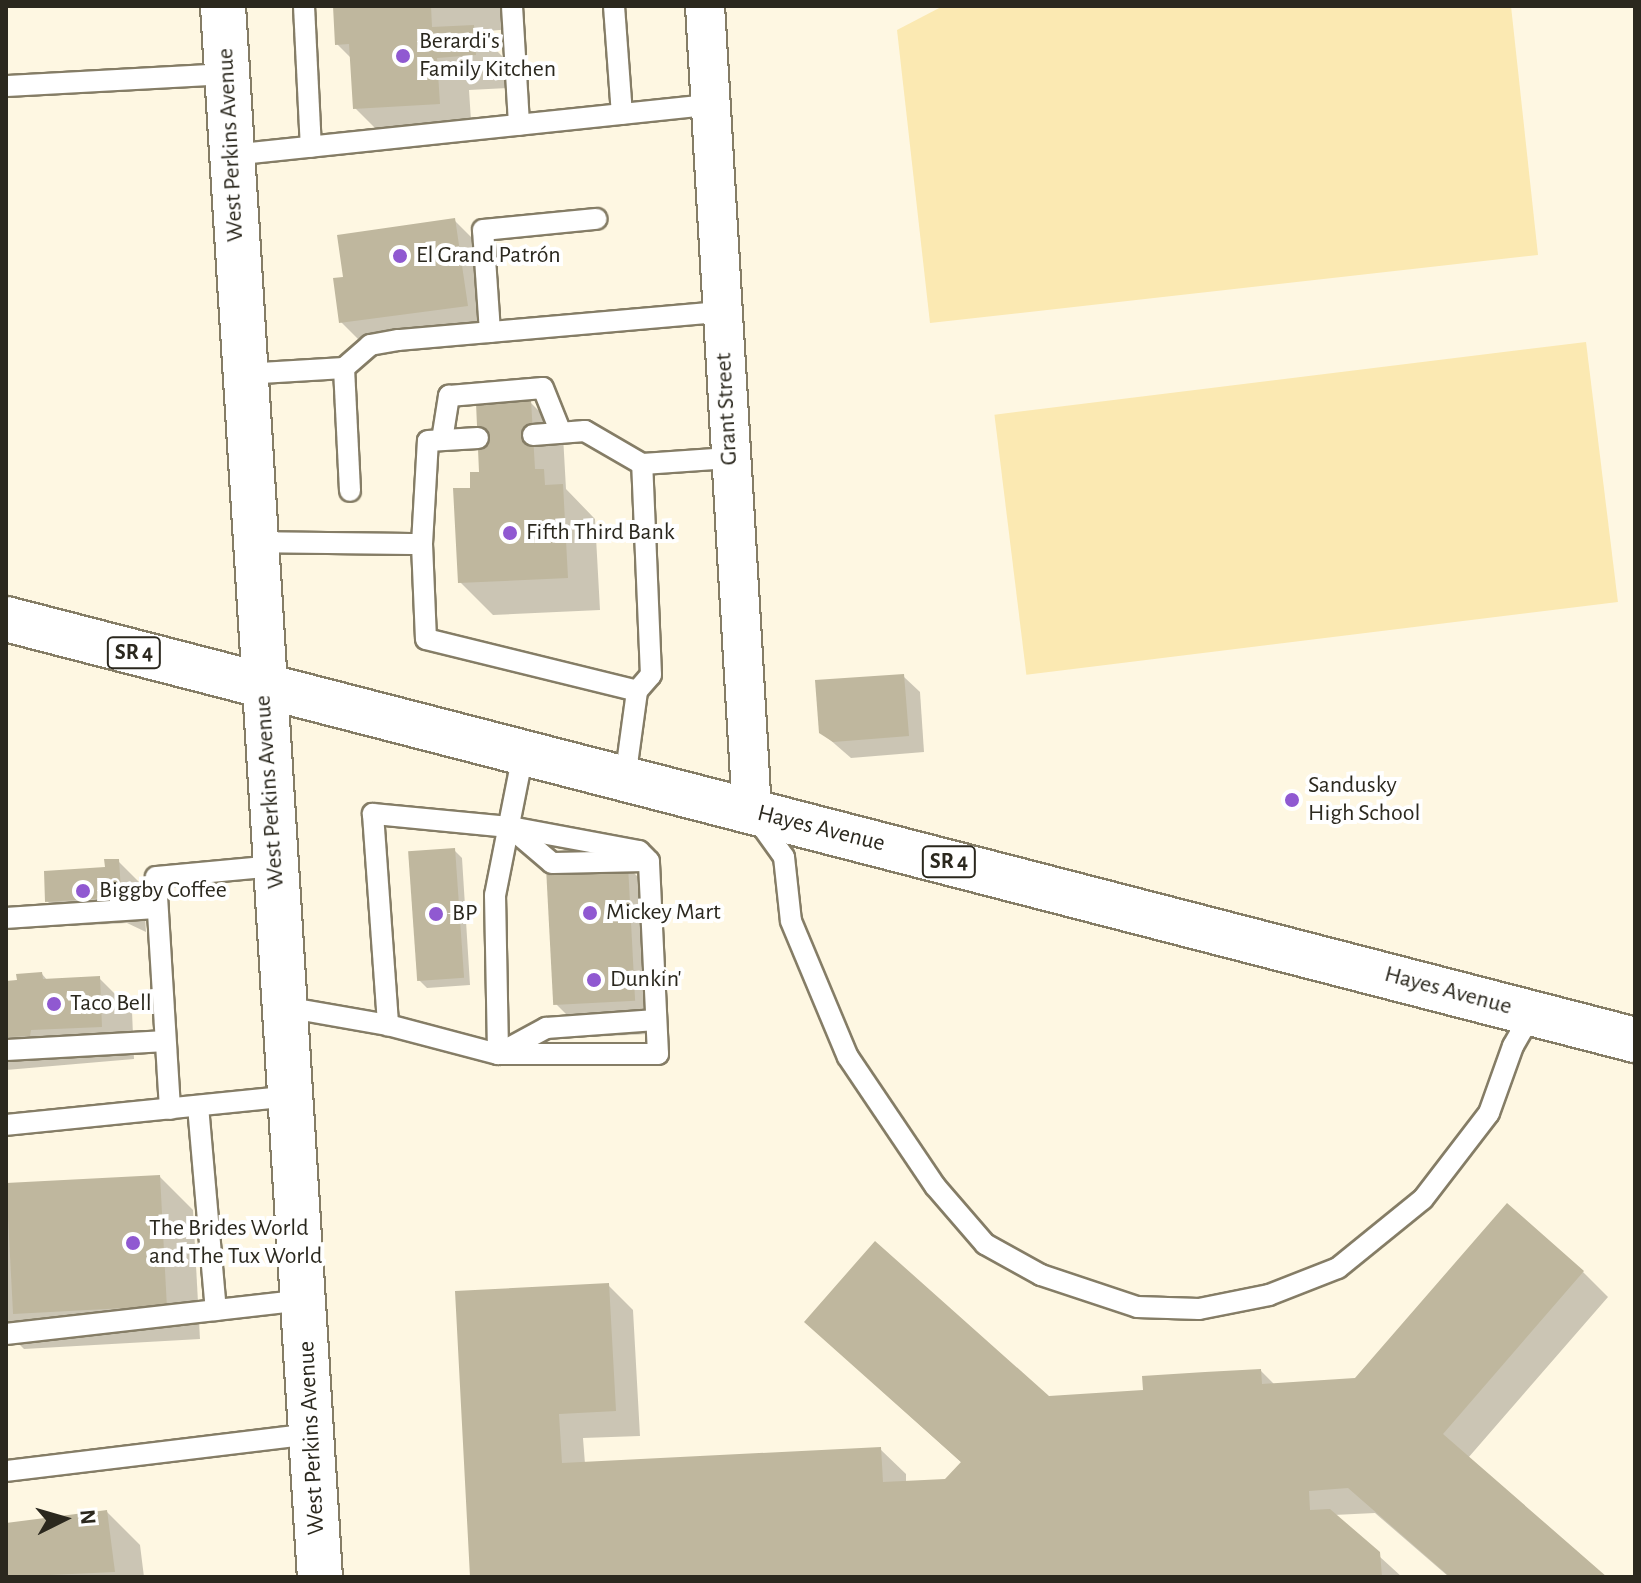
<!DOCTYPE html>
<html>
<head>
<meta charset="utf-8">
<style>
	body { margin:0 }
	#map { position:relative; width:1641px; height:1583px; overflow:hidden; background:#fef7e2; font-family:"Alegreya Sans",sans-serif }
	div>[style] { position:absolute }
	[style*='--x'] { left:calc(var(--x)*1px); top:calc(var(--y)*1px); width:calc(var(--w)*1px); rotate:calc(var(--a)*1deg) }
	.green>* { inset:0; background:#fbe9b2; transform-origin:0 0 }
	.shadow>* { inset:0; background:#0003 }
	.building>* { inset:0; background:#bfb79e; transform-origin:0 0 }
	.roads { filter:drop-shadow(2px 0 #857d66) drop-shadow(-2px 0 #857d66) drop-shadow(0 2px #857d66) drop-shadow(0 -2px #857d66) }
	.service>* { height:20px; margin:-10px; padding:0 10px; transform-origin:10px; border-radius:10px; background:#fff }
	.minor>* { height:38px; margin:-19px; padding:0 19px; transform-origin:19px; border-radius:19px; background:#fff }
	.secondary>* { height:44px; margin:-22px; padding:0 22px; transform-origin:22px; border-radius:22px; background:#fff }
	.primary>* { height:44px; margin:-22px; padding:0 22px; transform-origin:22px; border-radius:22px; background:#fff }
	.dots>* { width:22px; height:22px; translate:-50% -50%; box-sizing:border-box; border:4px solid #fff; border-radius:50% }
	span { translate:-50% -50%; white-space:nowrap; text-align:center; line-height:1.15; -webkit-text-stroke:8px #fff; paint-order:stroke }
	.shield-label span { padding:2px 6px; background:#fff; border:2px solid; border-radius:6px; -webkit-text-stroke-width:0 }
	.shield-label { font-size:22px; color:#2b281e; font-weight:700 }
	.poi-label { font-size:24px; color:#2b281e }
	.left { translate:0 -50%; text-align:left }
	.street-label { font-size:24px; color:#2b281e }
	.frame { position:absolute; inset:0; border:8px solid #2b281e; pointer-events:none }
	.north { position:absolute; left:24px; top:1479px; width:80px; height:80px; -webkit-text-stroke:6px #fff; paint-order:stroke; rotate:85deg; font-size:22px; font-weight:700; line-height:32px; text-align:center; color:#2b281e }
	.north::after { content:''; display:block; margin:auto; width:28px; height:36px; background:#2b281e; clip-path:polygon(50% 0,100% 100%,50% 72%,0 100%) }
</style>
</head>
<body>
<div id="map">
	<div class="green">
		<div style="clip-path:polygon(943px 6px,1511px 6px,1538px 255px,930px 323px,897px 30px)"></div>
		<div style="left:1586px;top:342px;width:262px;height:596px;rotate:83deg"></div>
	</div>
	<div class="shadow">
		<div style="clip-path:polygon(335px 6px,510px 6px,511px 29px,478px 32px,506px 60px,508px 88px,469px 90px,472px 136px,388px 141px,355px 108px,352px 59px,337px 44px)"></div>
		<div style="clip-path:polygon(455px 221px,488px 254px,500px 338px,374px 355px,341px 322px,345px 278px)"></div>
		<div style="clip-path:polygon(530px 402px,563px 435px,566px 489px,595px 519px,600px 610px,493px 615px,460px 582px,473px 490px)"></div>
		<div style="clip-path:polygon(903px 676px,920px 692px,924px 752px,851px 758px,821px 732px)"></div>
		<div style="clip-path:polygon(454px 850px,462px 858px,470px 985px,427px 988px,419px 980px)"></div>
		<div style="clip-path:polygon(118px 861px,143px 886px,146px 932px,127px 923px,72px 926px,47px 901px)"></div>
		<div style="clip-path:polygon(628px 867px,661px 900px,668px 1033px,589px 1037px,556px 1004px)"></div>
		<div style="clip-path:polygon(42px 974px,48px 981px,99px 978px,132px 1011px,134px 1059px,6px 1070px,6px 983px)"></div>
		<div style="clip-path:polygon(160px 1177px,193px 1210px,200px 1339px,24px 1349px,6px 1331px,6px 1186px)"></div>
		<div style="clip-path:polygon(1583px 1272px,1608px 1297px,1468px 1458px,1604px 1577px,1449px 1577px,1375px 1513px,1334px 1515px,1402px 1577px,472px 1577px,608px 1285px,633px 1310px,640px 1436px,583px 1438px,585px 1464px,880px 1449px,906px 1474px,906px 1483px,946px 1481px,962px 1463px,806px 1322px,1048px 1398px,1145px 1392px,1261px 1371px,1275px 1385px,1356px 1380px)"></div>
		<div style="clip-path:polygon(107px 1512px,140px 1545px,144px 1577px,6px 1577px,6px 1525px)"></div>
	</div>
	<div class="building">
		<div style="clip-path:polygon(333px 6px,431px 6px,432px 27px,474px 25px,476px 55px,437px 58px,440px 104px,353px 109px,349px 44px,335px 45px)"></div>
		<div style="clip-path:polygon(455px 218px,468px 306px,339px 323px,333px 278px,343px 277px,337px 235px)"></div>
		<div style="clip-path:polygon(531px 400px,535px 469px,544px 469px,545px 485px,563px 484px,568px 578px,458px 583px,453px 488px,470px 488px,470px 472px,479px 472px,476px 403px)"></div>
		<div style="clip-path:polygon(904px 674px,909px 736px,833px 742px,819px 733px,815px 680px)"></div>
		<div style="left:455px;top:848px;width:130px;height:47px;rotate:86deg"></div>
		<div style="clip-path:polygon(104px 859px,119px 859px,122px 907px,109px 907px,106px 898px,45px 902px,44px 871px,105px 867px)"></div>
		<div style="left:628px;top:865px;width:136px;height:82px;rotate:87deg"></div>
		<div style="clip-path:polygon(42px 972px,43px 979px,100px 976px,102px 1027px,31px 1030px,30px 1036px,6px 1037px,6px 981px,17px 980px,16px 974px)"></div>
		<div style="left:160px;top:1175px;width:131px;height:154px;rotate:87deg"></div>
		<div style="clip-path:polygon(1507px 1203px,1584px 1271px,1443px 1434px,1607px 1577px,1450px 1577px,1348px 1488px,1309px 1491px,1310px 1510px,1330px 1509px,1380px 1552px,1382px 1577px,470px 1577px,455px 1291px,609px 1283px,616px 1411px,559px 1414px,562px 1463px,881px 1447px,883px 1482px,945px 1479px,961px 1462px,804px 1322px,875px 1241px,1049px 1396px,1143px 1390px,1142px 1376px,1205px 1372px,1261px 1369px,1262px 1384px,1355px 1378px)"></div>
		<div style="clip-path:polygon(107px 1510px,115px 1572px,6px 1577px,6px 1523px)"></div>
	</div>
	<div class="roads">
		<div class="service">
			<div style="--x:304;--y:6;--w:141;--a:87.2"></div>
			<div style="--x:512;--y:6;--w:119;--a:86.6"></div>
			<div style="--x:614;--y:6;--w:108;--a:85.8"></div>
			<div style="--x:6;--y:86;--w:221;--a:-3.1"></div>
			<div style="--x:232;--y:155;--w:481;--a:-6"></div>
			<div style="--x:490;--y:332;--w:102;--a:-93.9"></div>
			<div style="--x:483;--y:230;--w:114;--a:-5.6"></div>
			<div style="--x:344;--y:368;--w:35;--a:-41"></div>
			<div style="--x:370;--y:345;--w:29;--a:-10"></div>
			<div style="--x:399;--y:340;--w:324;--a:-5"></div>
			<div style="--x:244;--y:374;--w:100;--a:-3.4"></div>
			<div style="--x:344;--y:368;--w:123;--a:87.2"></div>
			<div style="--x:533;--y:435;--w:52;--a:-4.4"></div>
			<div style="--x:585;--y:431;--w:66;--a:30.1"></div>
			<div style="--x:442;--y:440;--w:45;--a:-81"></div>
			<div style="--x:449;--y:396;--w:94;--a:-4.9"></div>
			<div style="--x:543;--y:388;--w:48;--a:68.2"></div>
			<div style="--x:254;--y:542;--w:168;--a:0.7"></div>
			<div style="--x:422;--y:544;--w:95;--a:87.6"></div>
			<div style="--x:426;--y:639;--w:217;--a:13.8"></div>
			<div style="--x:637;--y:691;--w:21;--a:-49"></div>
			<div style="--x:651;--y:675;--w:211;--a:-92.4"></div>
			<div style="--x:642;--y:464;--w:88;--a:-3.9"></div>
			<div style="--x:422;--y:544;--w:103;--a:-86.7"></div>
			<div style="--x:428;--y:441;--w:50;--a:-3.4"></div>
			<div style="--x:523;--y:754;--w:144;--a:101.2"></div>
			<div style="--x:495;--y:895;--w:159;--a:88.9"></div>
			<div style="--x:498;--y:1054;--w:55;--a:-28.4"></div>
			<div style="--x:546;--y:1028;--w:110;--a:-4.2"></div>
			<div style="--x:625;--y:779;--w:89;--a:-82.2"></div>
			<div style="--x:756;--y:818;--w:48;--a:54.3"></div>
			<div style="--x:784;--y:857;--w:64;--a:83.8"></div>
			<div style="--x:791;--y:921;--w:147;--a:67.3"></div>
			<div style="--x:848;--y:1057;--w:156;--a:56"></div>
			<div style="--x:935;--y:1186;--w:77;--a:49.2"></div>
			<div style="--x:985;--y:1244;--w:64;--a:29"></div>
			<div style="--x:1041;--y:1275;--w:101;--a:18.4"></div>
			<div style="--x:1137;--y:1307;--w:62;--a:1.8"></div>
			<div style="--x:1199;--y:1309;--w:71;--a:-11.3"></div>
			<div style="--x:1269;--y:1295;--w:74;--a:-21.4"></div>
			<div style="--x:1338;--y:1268;--w:109;--a:-39.1"></div>
			<div style="--x:1423;--y:1199;--w:108;--a:-52.5"></div>
			<div style="--x:1489;--y:1113;--w:71;--a:-70.3"></div>
			<div style="--x:1513;--y:1046;--w:38;--a:-60"></div>
			<div style="--x:512;--y:829;--w:52;--a:40.4"></div>
			<div style="--x:552;--y:863;--w:95;--a:-1.2"></div>
			<div style="--x:6;--y:918;--w:151;--a:-3.8"></div>
			<div style="--x:285;--y:1007;--w:105;--a:9.9"></div>
			<div style="--x:388;--y:1025;--w:114;--a:14.8"></div>
			<div style="--x:498;--y:1054;--w:160;--a:0"></div>
			<div style="--x:658;--y:1054;--w:193;--a:-92.7"></div>
			<div style="--x:649;--y:861;--w:14;--a:-135"></div>
			<div style="--x:639;--y:851;--w:132;--a:-169.5"></div>
			<div style="--x:509;--y:827;--w:137;--a:-174.5"></div>
			<div style="--x:373;--y:814;--w:212;--a:85.9"></div>
			<div style="--x:6;--y:1050;--w:159;--a:-3.2"></div>
			<div style="--x:198;--y:1106;--w:205;--a:85"></div>
			<div style="--x:170;--y:1109;--w:232;--a:-93.5"></div>
			<div style="--x:156;--y:877;--w:120;--a:-5.3"></div>
			<div style="--x:6;--y:1125;--w:286;--a:-5.8"></div>
			<div style="--x:6;--y:1334;--w:300;--a:-6.5"></div>
			<div style="--x:6;--y:1471;--w:308;--a:-6.9"></div>
		</div>
		<div class="minor">
			<div style="--x:705;--y:6;--w:807;--a:86.66"></div>
		</div>
		<div class="secondary">
			<div style="--x:223;--y:6;--w:1574;--a:86.47"></div>
		</div>
		<div class="primary">
			<div style="--x:6;--y:619;--w:1683;--a:14.49"></div>
		</div>
	</div>
	<div class="dots">
		<div style="left:403px;top:56px;background:#9059d1"></div>
		<div style="left:400px;top:256px;background:#9059d1"></div>
		<div style="left:510px;top:533px;background:#9059d1"></div>
		<div style="left:1292px;top:800px;background:#9059d1"></div>
		<div style="left:83px;top:891px;background:#9059d1"></div>
		<div style="left:590px;top:913px;background:#9059d1"></div>
		<div style="left:436px;top:914px;background:#9059d1"></div>
		<div style="left:594px;top:980px;background:#9059d1"></div>
		<div style="left:54px;top:1004px;background:#9059d1"></div>
		<div style="left:133px;top:1243px;background:#9059d1"></div>
	</div>
	<div class="shield-label">
		<span style="left:134px;top:653px">SR 4</span>
		<span style="left:949px;top:862px">SR 4</span>
	</div>
	<div class="poi-label">
		<span class="left" style="left:419px;top:56px">Berardi's<br>Family Kitchen</span>
		<span class="left" style="left:416px;top:256px">El Grand Patrón</span>
		<span class="left" style="left:526px;top:533px">Fifth Third Bank</span>
		<span class="left" style="left:1308px;top:800px">Sandusky<br>High School</span>
		<span class="left" style="left:99px;top:891px">Biggby Coffee</span>
		<span class="left" style="left:606px;top:913px">Mickey Mart</span>
		<span class="left" style="left:452px;top:914px">BP</span>
		<span class="left" style="left:610px;top:980px">Dunkin'</span>
		<span class="left" style="left:70px;top:1004px">Taco Bell</span>
		<span class="left" style="left:149px;top:1243px">The Brides World<br>and The Tux World</span>
	</div>
	<div class="street-label">
		<span style="left:231px;top:145px;rotate:-93deg">West Perkins Avenue</span>
		<span style="left:727px;top:409px;rotate:-93deg">Grant Street</span>
		<span style="left:270px;top:792px;rotate:-94deg">West Perkins Avenue</span>
		<span style="left:821px;top:829px;rotate:14deg">Hayes Avenue</span>
		<span style="left:1448px;top:991px;rotate:15deg">Hayes Avenue</span>
		<span style="left:312px;top:1438px;rotate:-93deg">West Perkins Avenue</span>
	</div>
	<div class="frame"></div>
	<div class="north">N</div>
</div>
</body>
</html>
